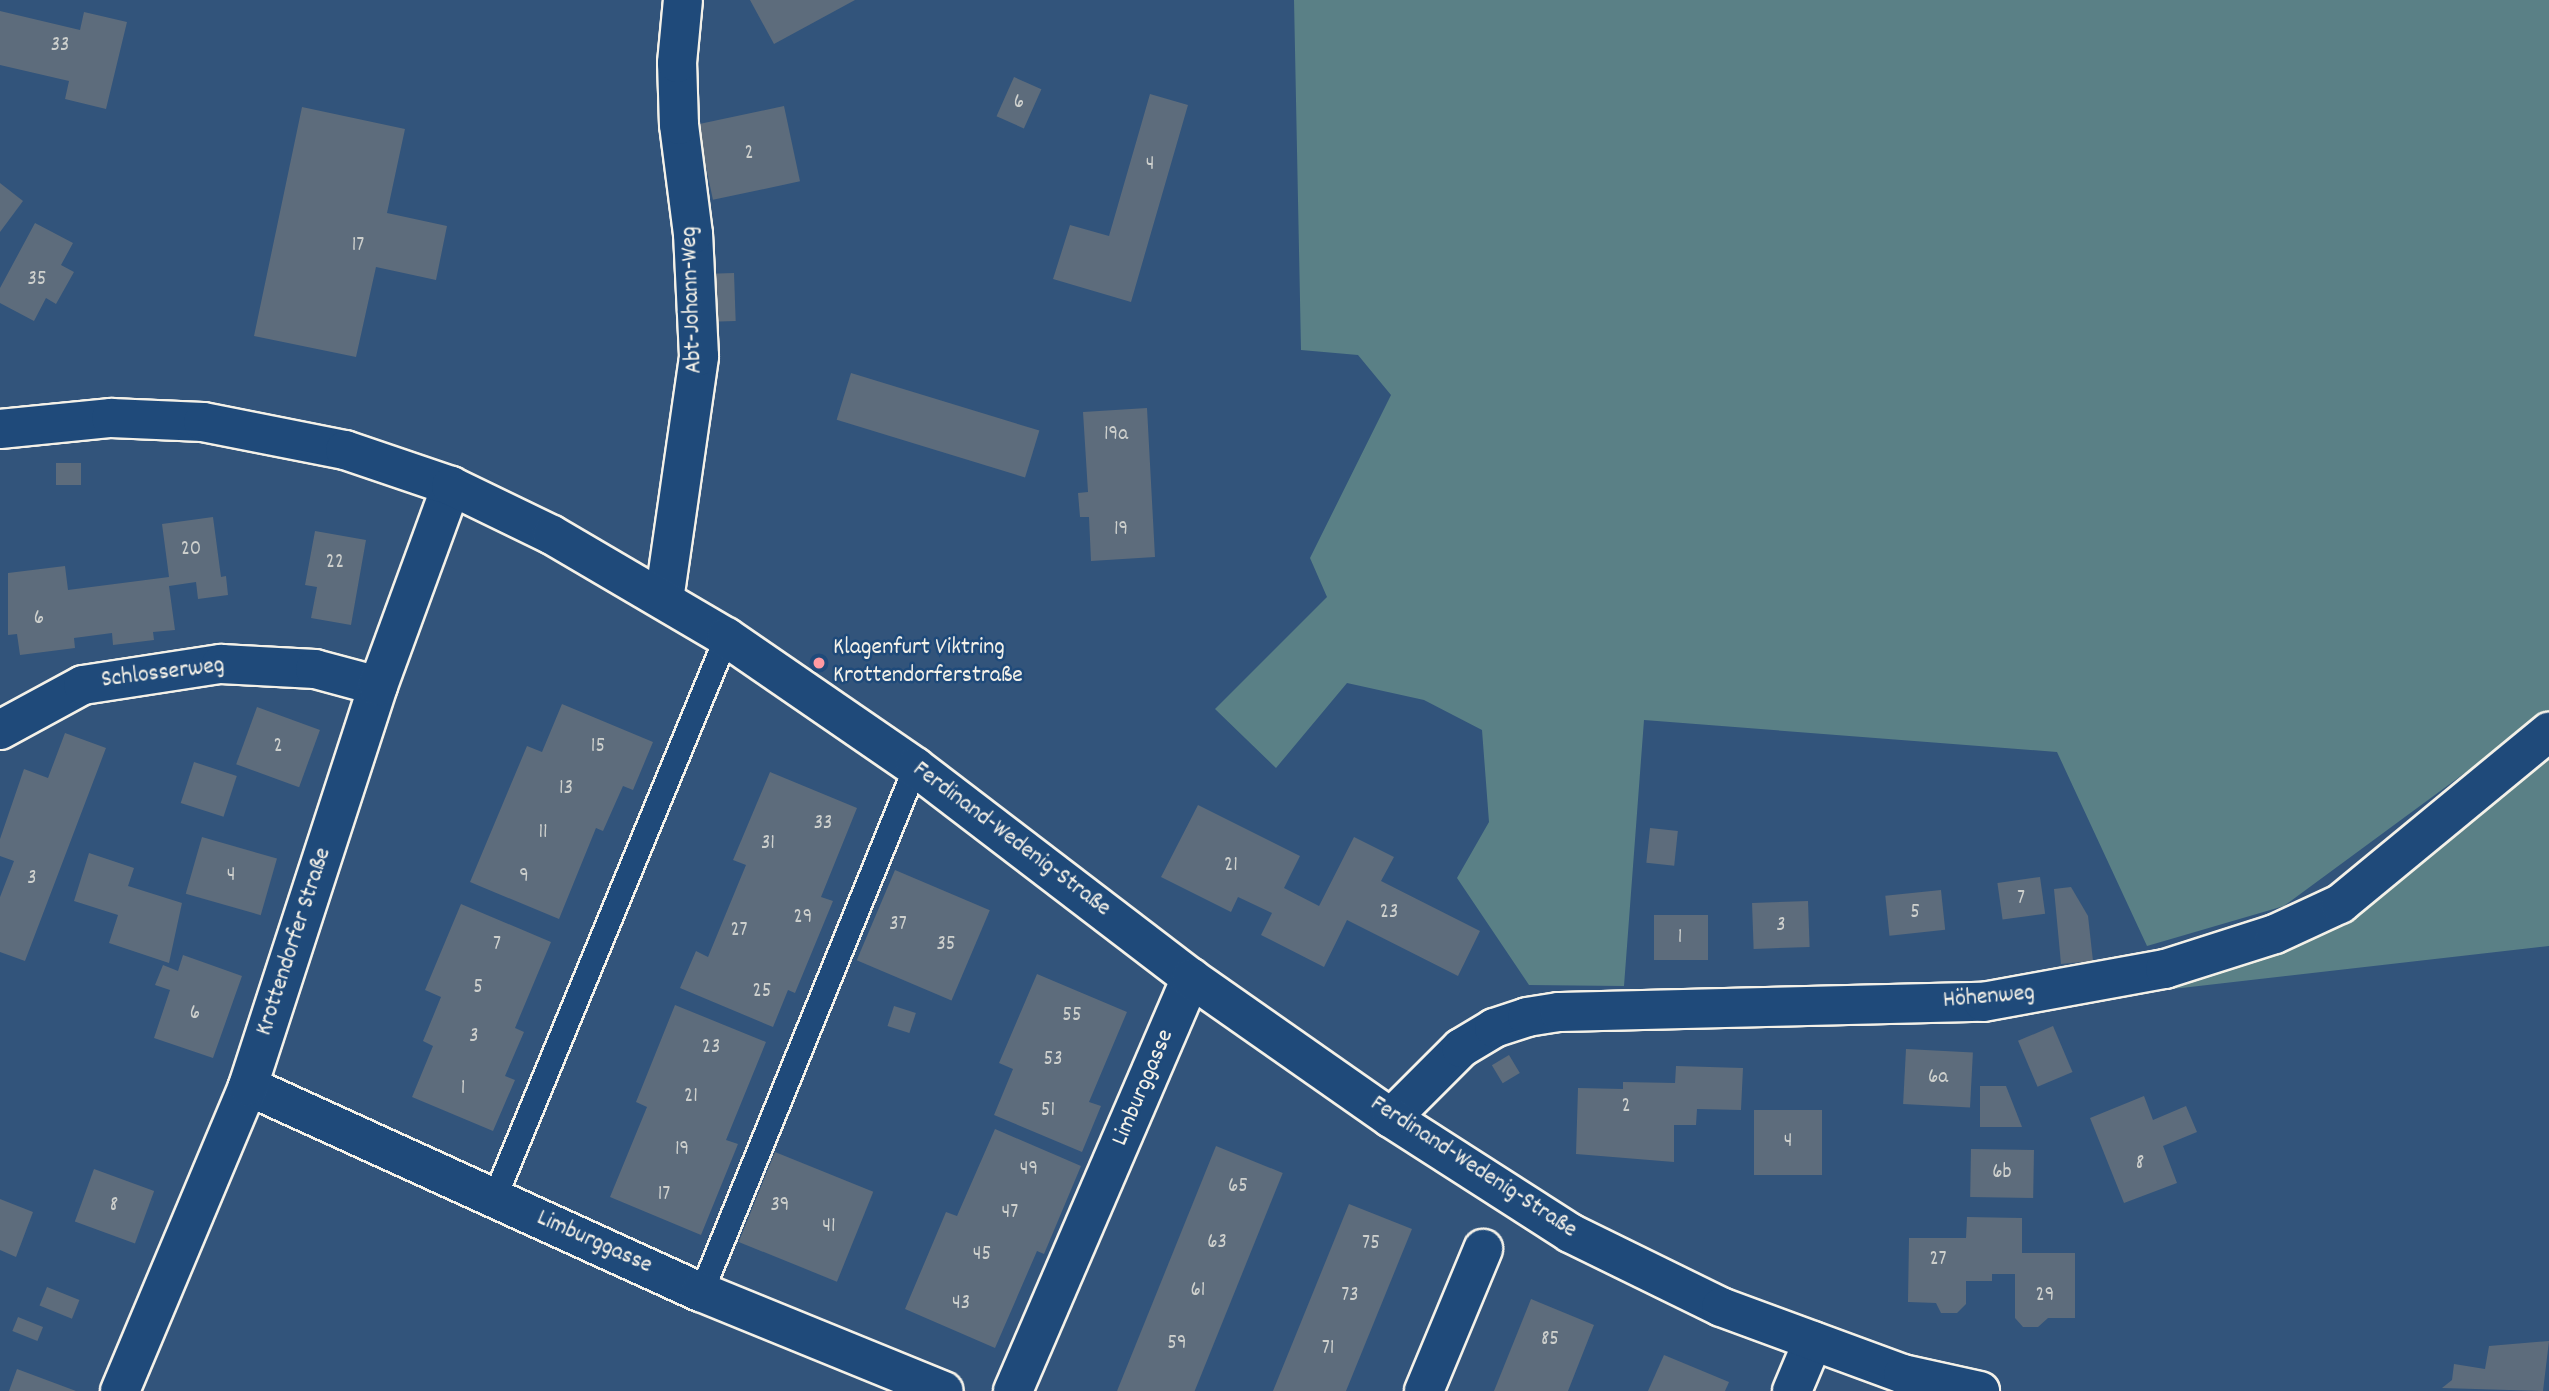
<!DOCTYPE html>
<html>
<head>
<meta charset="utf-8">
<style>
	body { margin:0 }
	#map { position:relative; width:2549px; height:1391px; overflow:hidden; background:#32547b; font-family:Dekko,sans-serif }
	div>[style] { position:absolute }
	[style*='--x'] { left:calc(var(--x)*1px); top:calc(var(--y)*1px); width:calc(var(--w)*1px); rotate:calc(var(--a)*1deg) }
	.green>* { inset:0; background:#5a8086 }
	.building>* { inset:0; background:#5d6c7c; transform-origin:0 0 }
	.roads { filter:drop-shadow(2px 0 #f4f1e8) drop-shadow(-2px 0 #f4f1e8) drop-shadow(0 2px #f4f1e8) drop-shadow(0 -2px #f4f1e8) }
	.service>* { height:23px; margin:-11.5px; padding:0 11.5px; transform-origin:11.5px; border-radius:11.5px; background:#1f4a7a }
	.minor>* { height:38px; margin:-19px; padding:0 19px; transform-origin:19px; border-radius:19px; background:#1f4a7a }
	.tertiary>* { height:38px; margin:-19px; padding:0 19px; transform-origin:19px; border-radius:19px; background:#1f4a7a }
	.dots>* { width:19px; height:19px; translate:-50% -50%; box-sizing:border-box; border:4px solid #1f4a7a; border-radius:50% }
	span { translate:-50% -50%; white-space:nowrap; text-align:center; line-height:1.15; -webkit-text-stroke:5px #1f4a7a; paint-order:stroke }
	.number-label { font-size:21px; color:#ced0cd }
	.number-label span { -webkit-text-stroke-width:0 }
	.street-label { font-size:24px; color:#f4f1e8 }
	.poi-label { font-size:24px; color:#f4f1e8 }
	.left { translate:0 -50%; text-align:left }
</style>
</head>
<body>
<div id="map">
	<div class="green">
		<div style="clip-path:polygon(1294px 0,2549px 0,2549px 711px,2284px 906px,2147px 946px,2057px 752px,1644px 720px,1624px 986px,1529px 985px,1457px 878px,1489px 822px,1482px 730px,1424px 700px,1347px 683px,1276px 768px,1215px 709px,1327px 597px,1310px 558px,1391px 395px,1358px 355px,1301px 350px)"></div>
		<div style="clip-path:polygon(2549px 755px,2549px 946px,2129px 994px,2306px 941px,2365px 904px)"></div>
	</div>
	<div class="building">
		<div style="clip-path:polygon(750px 0,855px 0,774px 44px)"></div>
		<div style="clip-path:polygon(0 11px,80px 30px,84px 12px,127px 22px,106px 109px,65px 99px,69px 81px,0 65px)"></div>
		<div style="left:1014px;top:77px;width:30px;height:43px;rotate:24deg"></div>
		<div style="clip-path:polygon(1150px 94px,1188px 105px,1131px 302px,1053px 279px,1070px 225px,1109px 236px)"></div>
		<div style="left:784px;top:106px;width:77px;height:89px;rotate:78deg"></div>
		<div style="clip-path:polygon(302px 107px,405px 129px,387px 213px,447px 226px,436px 280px,376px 267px,356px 357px,254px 336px)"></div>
		<div style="clip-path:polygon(0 183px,23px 201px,0 232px)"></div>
		<div style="clip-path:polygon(35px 223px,73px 243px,61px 265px,74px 272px,56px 304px,46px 298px,34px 321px,0 303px,0 288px)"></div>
		<div style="left:734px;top:273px;width:48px;height:24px;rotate:88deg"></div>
		<div style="left:851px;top:373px;width:197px;height:49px;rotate:17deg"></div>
		<div style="clip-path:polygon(1147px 408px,1155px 557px,1091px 561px,1089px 517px,1080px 517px,1078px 493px,1088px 492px,1083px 412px)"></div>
		<div style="left:81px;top:463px;width:22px;height:25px;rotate:90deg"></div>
		<div style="clip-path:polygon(213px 517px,221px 577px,226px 576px,228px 595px,198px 599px,196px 582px,169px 586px,175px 630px,153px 632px,154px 640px,113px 645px,112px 633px,74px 638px,75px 648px,20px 655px,17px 634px,8px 635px,8px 573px,65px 566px,68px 590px,169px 577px,162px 524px)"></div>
		<div style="clip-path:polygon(315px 531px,366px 540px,351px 625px,311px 618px,317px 587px,305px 585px)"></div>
		<div style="clip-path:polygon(562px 704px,653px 742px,633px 790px,623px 786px,603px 831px,596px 828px,559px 919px,470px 882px,527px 746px,542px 752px)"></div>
		<div style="left:257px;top:707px;width:67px;height:61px;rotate:20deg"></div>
		<div style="clip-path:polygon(65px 733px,106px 748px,25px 961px,0 952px,0 897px,14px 861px,0 856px,0 839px,24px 769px,48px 778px)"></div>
		<div style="left:194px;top:762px;width:45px;height:43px;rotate:18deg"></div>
		<div style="clip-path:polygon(770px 772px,857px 808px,821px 897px,833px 901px,795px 993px,788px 990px,773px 1027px,680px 988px,696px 951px,708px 957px,746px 865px,733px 860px)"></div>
		<div style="clip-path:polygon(1198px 805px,1300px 856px,1284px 888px,1319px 906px,1354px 837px,1394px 857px,1381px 881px,1480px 931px,1458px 976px,1347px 920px,1324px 967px,1261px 935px,1272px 913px,1238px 897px,1231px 912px,1161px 877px)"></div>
		<div style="left:1650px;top:828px;width:28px;height:35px;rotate:6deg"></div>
		<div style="left:202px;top:837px;width:78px;height:59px;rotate:16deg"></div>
		<div style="clip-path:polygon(89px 853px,134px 868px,128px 886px,182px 903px,169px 963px,109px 943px,118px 915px,74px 901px)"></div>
		<div style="left:895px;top:870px;width:103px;height:98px;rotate:23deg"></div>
		<div style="left:2040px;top:877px;width:37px;height:43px;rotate:82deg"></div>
		<div style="clip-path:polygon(2071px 887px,2088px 916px,2093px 961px,2061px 964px,2054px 889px)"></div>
		<div style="left:1941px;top:890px;width:40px;height:56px;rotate:84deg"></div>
		<div style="left:1808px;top:901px;width:46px;height:56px;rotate:88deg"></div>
		<div style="clip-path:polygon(461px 904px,551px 942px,515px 1028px,524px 1032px,505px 1076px,515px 1080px,493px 1131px,412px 1097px,433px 1046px,423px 1041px,441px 997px,425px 990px)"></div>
		<div style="left:1654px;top:915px;width:54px;height:45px"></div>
		<div style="clip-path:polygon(183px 955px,242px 976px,213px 1058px,154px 1038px,170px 990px,155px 985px,163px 965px,178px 971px)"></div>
		<div style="clip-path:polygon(1037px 974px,1127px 1012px,1089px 1102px,1101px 1106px,1082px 1152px,994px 1115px,1013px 1069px,999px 1063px)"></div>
		<div style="clip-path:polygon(675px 1005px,766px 1042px,726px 1140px,738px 1144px,701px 1235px,610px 1197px,647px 1107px,636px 1102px)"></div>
		<div style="left:894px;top:1006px;width:23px;height:21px;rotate:18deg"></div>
		<div style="left:2053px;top:1026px;width:50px;height:38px;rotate:67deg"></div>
		<div style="left:1906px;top:1049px;width:67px;height:55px;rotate:3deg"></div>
		<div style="left:1509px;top:1055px;width:21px;height:20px;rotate:59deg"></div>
		<div style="clip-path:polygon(1676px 1066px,1743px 1068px,1741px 1110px,1697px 1109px,1696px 1125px,1674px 1125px,1674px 1162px,1576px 1154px,1578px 1088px,1623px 1089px,1623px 1082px,1675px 1083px)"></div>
		<div style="clip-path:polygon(1980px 1086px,2006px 1086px,2022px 1127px,1980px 1127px)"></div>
		<div style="clip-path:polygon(2144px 1096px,2153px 1120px,2186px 1106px,2197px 1132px,2163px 1146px,2177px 1183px,2124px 1203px,2090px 1118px)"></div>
		<div style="left:1754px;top:1110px;width:68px;height:65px"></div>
		<div style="clip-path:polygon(995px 1129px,1081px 1166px,1044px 1254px,1037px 1251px,995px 1348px,905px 1309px,946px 1212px,957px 1216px)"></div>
		<div style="left:1216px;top:1146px;width:72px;height:264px;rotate:22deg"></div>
		<div style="left:1971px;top:1149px;width:63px;height:48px;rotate:1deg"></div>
		<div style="left:775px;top:1152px;width:106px;height:97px;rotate:22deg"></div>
		<div style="left:94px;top:1169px;width:64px;height:56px;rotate:20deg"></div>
		<div style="clip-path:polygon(0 1199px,33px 1212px,16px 1257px,0 1250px)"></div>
		<div style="clip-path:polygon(1349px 1204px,1412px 1229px,1346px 1391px,1273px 1391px)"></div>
		<div style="clip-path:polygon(1967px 1217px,2022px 1218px,2022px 1253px,2075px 1253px,2075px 1318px,2048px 1318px,2038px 1327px,2023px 1327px,2015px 1318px,2015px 1274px,1992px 1274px,1992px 1281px,1966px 1281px,1966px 1304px,1957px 1313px,1941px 1313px,1936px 1303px,1908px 1302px,1909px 1238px,1966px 1238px)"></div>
		<div style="left:47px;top:1287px;width:35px;height:20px;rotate:22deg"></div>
		<div style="clip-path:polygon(1531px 1299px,1594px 1325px,1568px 1391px,1494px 1391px)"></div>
		<div style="left:18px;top:1317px;width:27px;height:15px;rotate:22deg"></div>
		<div style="clip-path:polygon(2549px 1341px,2543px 1391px,2442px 1388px,2452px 1380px,2454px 1364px,2485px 1369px,2489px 1346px)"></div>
		<div style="clip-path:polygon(1664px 1355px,1729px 1382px,1725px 1391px,1648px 1391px)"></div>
		<div style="clip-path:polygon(17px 1369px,76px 1391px,9px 1391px)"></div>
	</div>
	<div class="roads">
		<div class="service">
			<div style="--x:494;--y:1198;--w:607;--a:-67.53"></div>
			<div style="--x:701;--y:1292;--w:567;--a:-67.82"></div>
		</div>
		<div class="minor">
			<div style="--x:664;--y:600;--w:246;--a:-81.8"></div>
			<div style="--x:699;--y:356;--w:122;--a:-92.8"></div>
			<div style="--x:693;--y:234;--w:110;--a:-97.3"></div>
			<div style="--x:679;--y:125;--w:62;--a:-91.8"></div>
			<div style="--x:677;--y:63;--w:63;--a:-84.6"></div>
			<div style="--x:0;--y:730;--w:94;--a:-28.5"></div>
			<div style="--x:83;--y:685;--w:140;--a:-8.7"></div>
			<div style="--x:221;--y:664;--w:94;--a:3"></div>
			<div style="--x:315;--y:669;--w:65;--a:15.1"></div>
			<div style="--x:248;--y:1086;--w:498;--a:24.5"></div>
			<div style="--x:701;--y:1292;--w:262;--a:22.2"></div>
			<div style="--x:1391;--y:1118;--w:99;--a:-45"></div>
			<div style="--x:1461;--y:1048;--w:39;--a:-31"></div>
			<div style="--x:1494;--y:1028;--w:35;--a:-18"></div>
			<div style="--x:1527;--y:1017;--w:32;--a:-9"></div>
			<div style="--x:1559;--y:1012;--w:424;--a:-1.4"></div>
			<div style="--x:1983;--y:1002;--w:185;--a:-10.3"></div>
			<div style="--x:2165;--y:969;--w:115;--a:-17.7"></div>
			<div style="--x:2275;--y:934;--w:72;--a:-24.8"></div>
			<div style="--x:2340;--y:904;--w:271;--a:-39.5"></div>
			<div style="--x:120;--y:1391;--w:331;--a:-67.2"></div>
			<div style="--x:248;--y:1086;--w:421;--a:-72"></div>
			<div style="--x:378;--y:686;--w:213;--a:-69.9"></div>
			<div style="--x:1013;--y:1391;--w:450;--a:-66.7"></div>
			<div style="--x:1424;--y:1391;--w:154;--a:-67.4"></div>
			<div style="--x:1792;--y:1391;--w:54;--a:-67.2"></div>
		</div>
		<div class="tertiary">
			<div style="--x:0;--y:429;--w:112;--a:-5.7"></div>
			<div style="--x:111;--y:418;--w:92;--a:2.5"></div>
			<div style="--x:203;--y:422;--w:145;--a:11.2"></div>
			<div style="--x:345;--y:450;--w:112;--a:18.8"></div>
			<div style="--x:451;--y:486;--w:112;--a:25.9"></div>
			<div style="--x:552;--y:535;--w:202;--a:30.4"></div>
			<div style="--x:726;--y:637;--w:229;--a:34.5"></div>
			<div style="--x:915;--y:767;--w:347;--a:37.4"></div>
			<div style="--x:1191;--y:978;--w:244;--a:35"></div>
			<div style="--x:1391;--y:1118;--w:213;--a:32.7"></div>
			<div style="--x:1570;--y:1233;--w:168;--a:26.1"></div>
			<div style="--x:1721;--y:1307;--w:194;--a:20.2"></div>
			<div style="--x:1903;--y:1374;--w:79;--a:12.4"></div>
		</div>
	</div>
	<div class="dots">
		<div style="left:819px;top:663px;background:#ff9aa2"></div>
	</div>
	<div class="number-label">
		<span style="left:60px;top:46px">33</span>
		<span style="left:1019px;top:103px">6</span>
		<span style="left:749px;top:154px">2</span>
		<span style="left:1150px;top:165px">4</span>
		<span style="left:358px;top:246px">17</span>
		<span style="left:37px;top:280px">35</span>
		<span style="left:1116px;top:435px">19a</span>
		<span style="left:1121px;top:530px">19</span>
		<span style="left:191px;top:550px">20</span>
		<span style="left:335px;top:563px">22</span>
		<span style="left:39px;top:619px">6</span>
		<span style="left:278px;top:747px">2</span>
		<span style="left:598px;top:747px">15</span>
		<span style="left:566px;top:789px">13</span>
		<span style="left:823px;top:824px">33</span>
		<span style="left:543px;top:833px">11</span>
		<span style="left:768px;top:844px">31</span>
		<span style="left:1231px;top:866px">21</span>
		<span style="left:231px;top:876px">4</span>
		<span style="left:524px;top:877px">9</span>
		<span style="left:32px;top:879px">3</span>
		<span style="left:2021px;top:899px">7</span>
		<span style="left:1389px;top:913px">23</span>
		<span style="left:1915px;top:913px">5</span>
		<span style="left:803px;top:918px">29</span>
		<span style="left:898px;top:925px">37</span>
		<span style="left:1781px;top:926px">3</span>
		<span style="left:739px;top:931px">27</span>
		<span style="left:1680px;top:938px">1</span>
		<span style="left:497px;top:945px">7</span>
		<span style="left:946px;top:945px">35</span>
		<span style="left:478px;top:988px">5</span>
		<span style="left:762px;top:992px">25</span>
		<span style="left:195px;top:1014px">6</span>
		<span style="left:1072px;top:1016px">55</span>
		<span style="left:474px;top:1037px">3</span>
		<span style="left:711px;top:1048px">23</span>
		<span style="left:1053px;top:1060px">53</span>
		<span style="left:1938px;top:1078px">6a</span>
		<span style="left:463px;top:1089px">1</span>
		<span style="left:691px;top:1097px">21</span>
		<span style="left:1626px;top:1107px">2</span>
		<span style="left:1048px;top:1111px">51</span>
		<span style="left:1788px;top:1142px">4</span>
		<span style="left:682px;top:1150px">19</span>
		<span style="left:2140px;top:1164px">8</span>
		<span style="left:1029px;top:1170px">49</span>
		<span style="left:2002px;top:1173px">6b</span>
		<span style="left:1238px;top:1187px">65</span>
		<span style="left:664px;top:1195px">17</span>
		<span style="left:114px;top:1206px">8</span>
		<span style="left:780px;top:1206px">39</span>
		<span style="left:1010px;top:1213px">47</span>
		<span style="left:829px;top:1227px">41</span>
		<span style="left:1217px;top:1243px">63</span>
		<span style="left:1371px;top:1244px">75</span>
		<span style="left:982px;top:1255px">45</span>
		<span style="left:1938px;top:1260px">27</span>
		<span style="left:1198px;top:1291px">61</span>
		<span style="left:1350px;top:1296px">73</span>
		<span style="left:2045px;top:1296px">29</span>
		<span style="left:961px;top:1304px">43</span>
		<span style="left:1550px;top:1340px">85</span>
		<span style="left:1177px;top:1344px">59</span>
		<span style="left:1328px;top:1349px">71</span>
	</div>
	<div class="street-label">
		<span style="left:693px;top:300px;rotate:-92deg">Abt-Johann-Weg</span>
		<span style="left:163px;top:674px;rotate:-7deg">Schlosserweg</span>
		<span style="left:1011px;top:840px;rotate:37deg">Ferdinand-Wedenig-Straße</span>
		<span style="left:295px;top:942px;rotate:-72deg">Krottendorfer Straße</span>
		<span style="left:1989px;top:998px;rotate:-5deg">Höhenweg</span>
		<span style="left:1144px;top:1088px;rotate:-67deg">Limburggasse</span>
		<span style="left:1473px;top:1168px;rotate:33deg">Ferdinand-Wedenig-Straße</span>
		<span style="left:594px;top:1243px;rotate:24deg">Limburggasse</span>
	</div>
	<div class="poi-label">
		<span class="left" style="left:833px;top:663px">Klagenfurt Viktring<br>Krottendorferstraße</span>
	</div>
</div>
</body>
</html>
